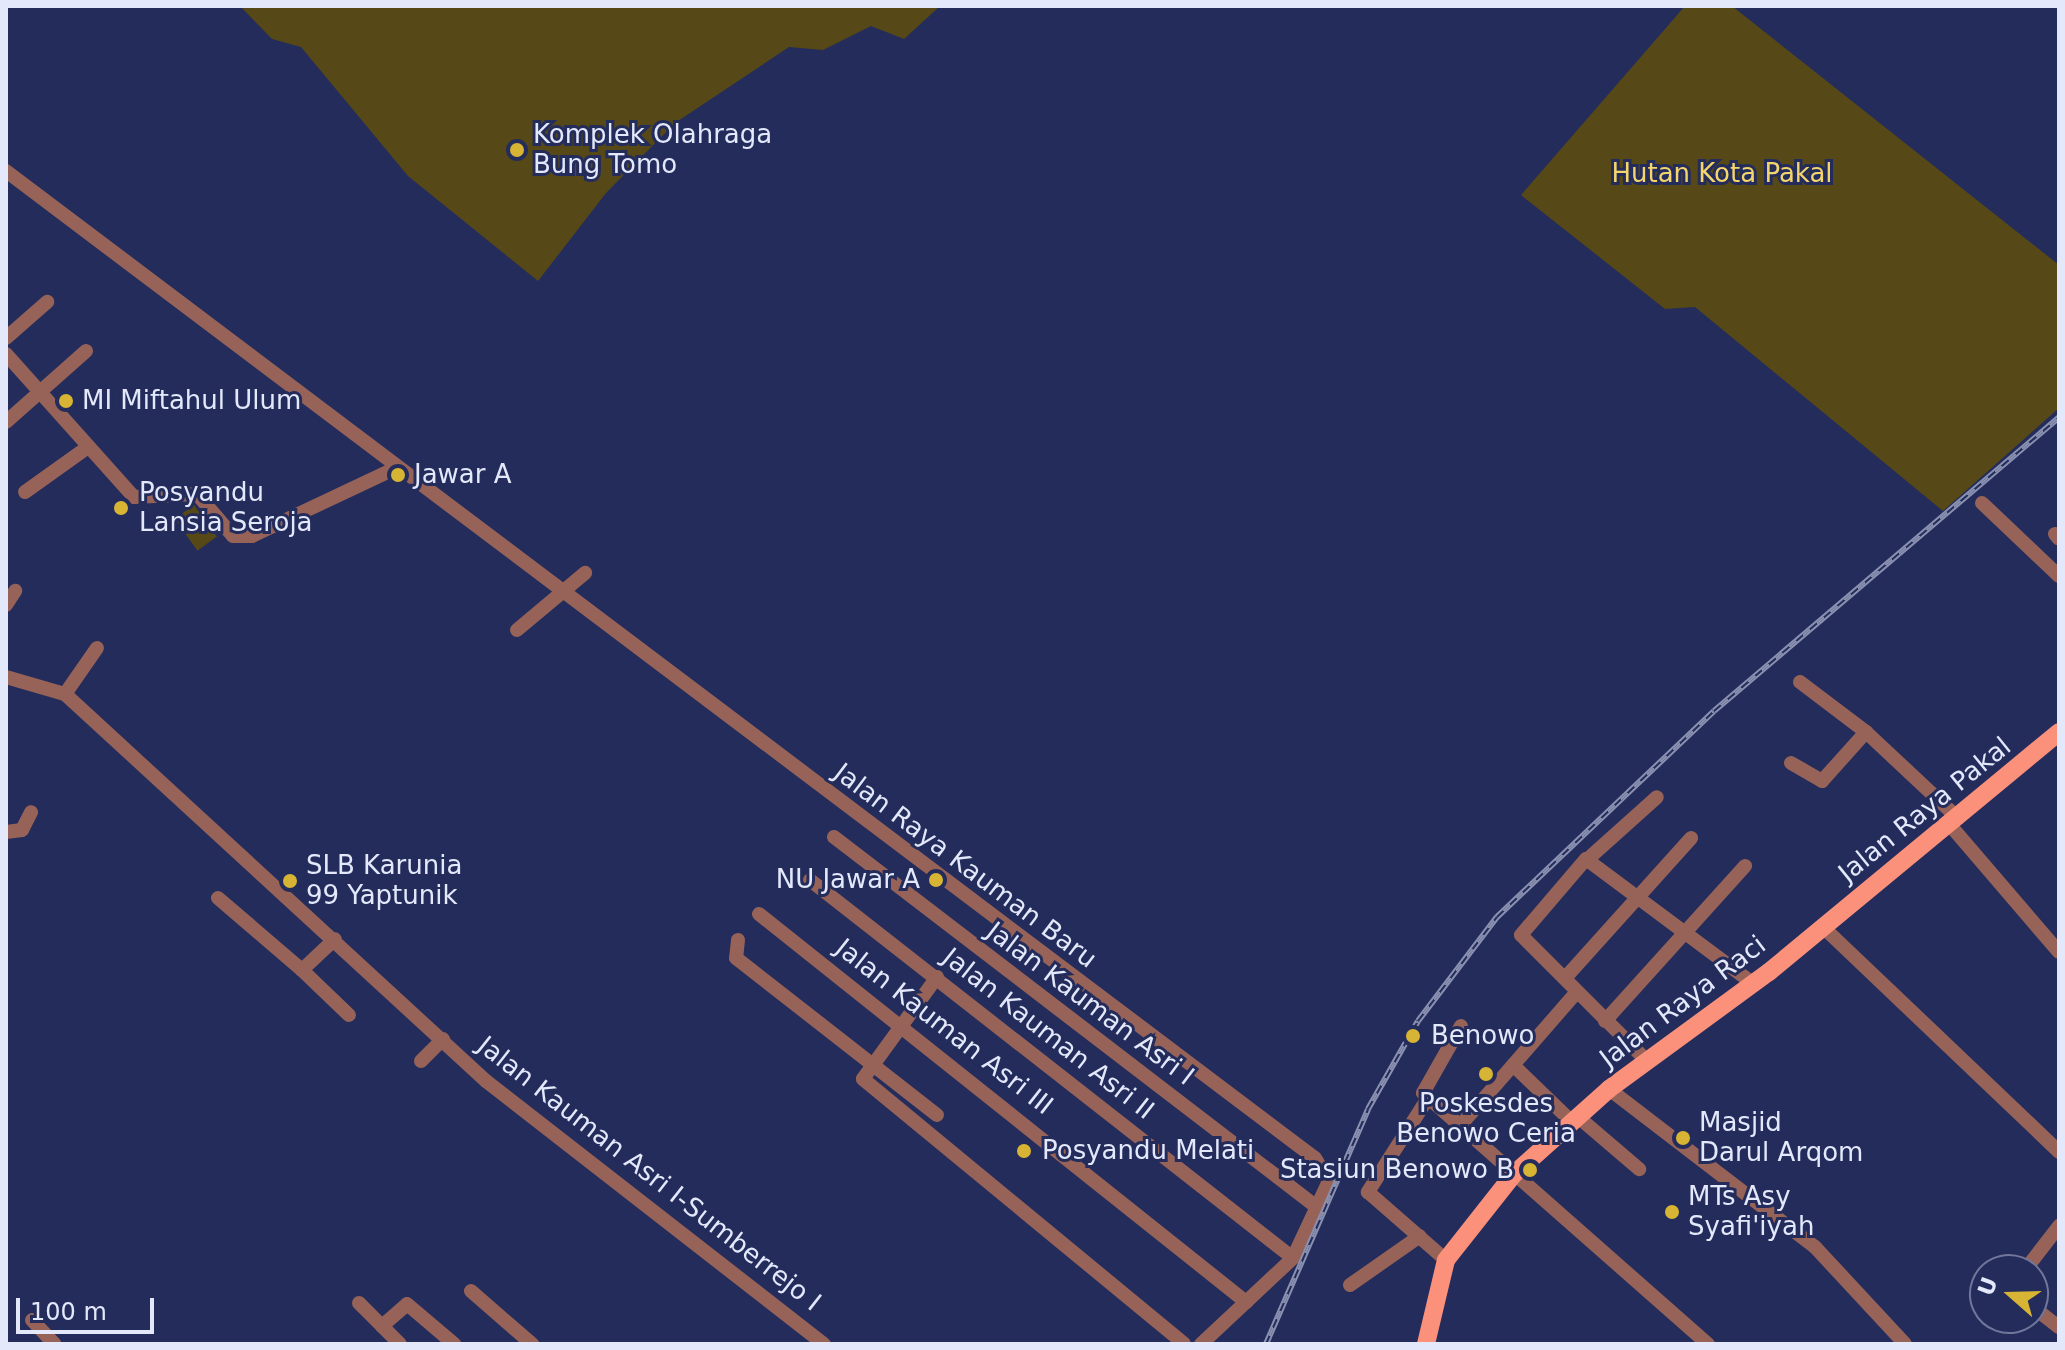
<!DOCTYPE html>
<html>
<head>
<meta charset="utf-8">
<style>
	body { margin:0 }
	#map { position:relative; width:2065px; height:1350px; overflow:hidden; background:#232c5b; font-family:"DejaVu Sans",sans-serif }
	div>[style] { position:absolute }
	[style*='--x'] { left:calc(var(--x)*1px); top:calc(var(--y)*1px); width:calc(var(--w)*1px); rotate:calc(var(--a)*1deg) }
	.green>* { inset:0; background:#574817; transform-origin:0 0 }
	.minor>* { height:14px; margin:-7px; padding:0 7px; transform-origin:7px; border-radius:7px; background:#976358 }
	.major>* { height:18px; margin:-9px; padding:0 9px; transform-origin:9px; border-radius:9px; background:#fc917b }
	.rail>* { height:6px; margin-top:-3px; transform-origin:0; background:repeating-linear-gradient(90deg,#232c5b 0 9px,#8a91b1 0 18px); box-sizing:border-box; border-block:2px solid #8a91b1 }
	.dots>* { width:22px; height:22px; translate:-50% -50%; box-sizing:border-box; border:4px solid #232c5b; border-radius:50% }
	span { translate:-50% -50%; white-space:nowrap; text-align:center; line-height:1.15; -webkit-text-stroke:6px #232c5b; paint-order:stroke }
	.poi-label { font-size:26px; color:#e3e8fb }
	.left { translate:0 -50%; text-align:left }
	.right { translate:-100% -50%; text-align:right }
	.park-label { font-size:26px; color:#f4d56d }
	.street-label { font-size:26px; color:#e3e8fb }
	.frame { position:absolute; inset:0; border:8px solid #e3e8fb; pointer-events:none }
	.north { position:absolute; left:1969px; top:1254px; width:80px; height:80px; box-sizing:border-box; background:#232c5b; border:2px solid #70779b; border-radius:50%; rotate:290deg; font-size:22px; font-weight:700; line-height:32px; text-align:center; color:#e3e8fb }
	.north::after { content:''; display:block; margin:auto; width:28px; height:36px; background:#d8b434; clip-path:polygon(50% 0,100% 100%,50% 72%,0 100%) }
	.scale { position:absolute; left:16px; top:1298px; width:138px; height:36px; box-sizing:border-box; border:4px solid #e3e8fb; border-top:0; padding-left:10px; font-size:24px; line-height:28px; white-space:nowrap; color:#e3e8fb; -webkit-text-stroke:6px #232c5b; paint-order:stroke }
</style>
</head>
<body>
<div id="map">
	<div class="green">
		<div style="clip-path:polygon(240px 6px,940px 6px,904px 39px,871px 26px,823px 50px,789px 47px,675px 123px,606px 193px,538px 281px,408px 176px,301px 47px,272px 39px)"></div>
		<div style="clip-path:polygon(1685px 6px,1732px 6px,2059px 265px,2059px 408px,1943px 511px,1695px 307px,1665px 309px,1521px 195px)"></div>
		<div style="left:194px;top:505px;width:39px;height:24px;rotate:54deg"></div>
	</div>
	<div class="minor">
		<div style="--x:6;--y:171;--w:1639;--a:37.02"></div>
		<div style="--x:1315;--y:1158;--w:27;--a:59"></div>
		<div style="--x:1329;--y:1181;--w:85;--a:115.1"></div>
		<div style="--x:1293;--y:1258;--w:126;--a:136.9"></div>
		<div style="--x:6;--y:338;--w:55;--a:-41.3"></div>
		<div style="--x:6;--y:354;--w:192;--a:48.2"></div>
		<div style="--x:134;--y:497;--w:63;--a:-2.7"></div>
		<div style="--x:197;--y:494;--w:55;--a:49.4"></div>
		<div style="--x:233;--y:536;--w:19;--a:0"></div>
		<div style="--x:252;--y:536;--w:159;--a:-25.3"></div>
		<div style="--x:6;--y:422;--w:107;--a:-41.6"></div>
		<div style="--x:25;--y:492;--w:77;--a:-35.5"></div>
		<div style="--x:1982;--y:503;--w:106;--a:43.5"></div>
		<div style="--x:2055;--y:534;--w:6;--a:51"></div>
		<div style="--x:6;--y:605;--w:17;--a:-57"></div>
		<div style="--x:517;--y:630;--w:89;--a:-40"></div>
		<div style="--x:6;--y:677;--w:61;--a:16.1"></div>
		<div style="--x:65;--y:694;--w:572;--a:42.59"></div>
		<div style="--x:486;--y:1081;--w:428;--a:37.9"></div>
		<div style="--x:1800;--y:682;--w:83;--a:37.1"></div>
		<div style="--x:65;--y:694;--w:56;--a:-55.2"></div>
		<div style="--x:1791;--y:763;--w:36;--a:30"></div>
		<div style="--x:1822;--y:781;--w:66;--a:-48.1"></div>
		<div style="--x:1866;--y:732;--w:126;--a:43.1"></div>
		<div style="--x:1950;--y:825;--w:167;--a:49.4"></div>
		<div style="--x:6;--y:832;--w:16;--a:-7"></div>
		<div style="--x:22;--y:830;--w:20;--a:-63"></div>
		<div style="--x:834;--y:837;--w:610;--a:37.47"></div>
		<div style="--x:1589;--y:858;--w:91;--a:-41.9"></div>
		<div style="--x:810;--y:880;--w:613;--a:38.05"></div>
		<div style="--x:218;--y:898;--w:111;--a:40.6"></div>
		<div style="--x:302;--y:970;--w:45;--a:-43.2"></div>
		<div style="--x:759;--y:914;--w:623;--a:38.54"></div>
		<div style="--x:1823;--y:927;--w:326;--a:43.6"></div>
		<div style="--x:738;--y:940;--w:18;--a:96"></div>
		<div style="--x:736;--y:958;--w:255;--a:38"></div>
		<div style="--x:302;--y:970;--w:65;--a:43.8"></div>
		<div style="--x:937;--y:977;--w:126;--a:126"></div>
		<div style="--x:863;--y:1079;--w:416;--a:39.5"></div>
		<div style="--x:1566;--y:977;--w:187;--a:-48"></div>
		<div style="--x:1605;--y:1021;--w:209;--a:-47.9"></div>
		<div style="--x:1461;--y:1026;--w:77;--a:119.6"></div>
		<div style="--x:1423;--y:1093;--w:380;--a:41.4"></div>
		<div style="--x:421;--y:1061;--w:31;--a:-45"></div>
		<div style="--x:1647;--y:1061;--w:178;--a:-135"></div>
		<div style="--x:1521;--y:935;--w:100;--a:-49.5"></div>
		<div style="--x:1586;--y:859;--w:209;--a:36.7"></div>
		<div style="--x:1513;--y:1065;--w:81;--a:44"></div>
		<div style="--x:1609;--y:1089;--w:260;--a:37.5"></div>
		<div style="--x:1815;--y:1247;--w:132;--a:47.1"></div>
		<div style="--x:1428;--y:1098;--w:112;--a:122.6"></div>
		<div style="--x:1368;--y:1192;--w:103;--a:41.1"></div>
		<div style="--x:1577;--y:1116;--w:82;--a:40.5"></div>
		<div style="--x:1459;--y:1127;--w:176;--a:-48.9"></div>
		<div style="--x:2025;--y:1270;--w:56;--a:-52.3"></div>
		<div style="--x:1350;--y:1285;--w:85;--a:-35"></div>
		<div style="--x:471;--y:1291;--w:81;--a:41"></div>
		<div style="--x:359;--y:1303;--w:33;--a:45"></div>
		<div style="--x:382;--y:1326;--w:33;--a:-41"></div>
		<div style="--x:407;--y:1304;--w:62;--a:40.4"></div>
		<div style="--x:2033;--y:1307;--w:33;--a:38"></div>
		<div style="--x:32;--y:1320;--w:33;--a:47"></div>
		<div style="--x:382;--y:1326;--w:25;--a:45"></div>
	</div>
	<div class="major">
		<div style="--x:1426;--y:1344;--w:86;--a:-76.6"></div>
		<div style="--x:1446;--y:1260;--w:110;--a:-51.7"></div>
		<div style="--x:1514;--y:1174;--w:127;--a:-41.8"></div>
		<div style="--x:1609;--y:1089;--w:198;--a:-36.2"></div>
		<div style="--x:1769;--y:972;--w:376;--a:-39.6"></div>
	</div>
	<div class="rail">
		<div style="--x:1266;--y:1344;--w:256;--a:-66.5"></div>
		<div style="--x:1368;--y:1109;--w:101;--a:-60.4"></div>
		<div style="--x:1418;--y:1021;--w:131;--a:-52.8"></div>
		<div style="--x:1497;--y:917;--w:299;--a:-43.5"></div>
		<div style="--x:1714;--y:711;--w:453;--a:-40.4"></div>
	</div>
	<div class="dots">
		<div style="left:517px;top:150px;background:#d8b434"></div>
		<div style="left:66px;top:401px;background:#d8b434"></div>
		<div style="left:398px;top:475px;background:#d8b434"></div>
		<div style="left:121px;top:508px;background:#d8b434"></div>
		<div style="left:936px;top:880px;background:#d8b434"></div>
		<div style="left:290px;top:881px;background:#d8b434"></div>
		<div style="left:1413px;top:1036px;background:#d8b434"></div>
		<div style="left:1486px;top:1074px;background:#d8b434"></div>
		<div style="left:1683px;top:1138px;background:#d8b434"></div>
		<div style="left:1024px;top:1151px;background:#d8b434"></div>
		<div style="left:1530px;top:1170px;background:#d8b434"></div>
		<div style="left:1672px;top:1212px;background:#d8b434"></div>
	</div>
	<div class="poi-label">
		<span class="left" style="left:533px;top:150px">Komplek Olahraga<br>Bung Tomo</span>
		<span class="left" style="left:82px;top:401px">MI Miftahul Ulum</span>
		<span class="left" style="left:414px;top:475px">Jawar A</span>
		<span class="left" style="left:139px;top:508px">Posyandu<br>Lansia Seroja</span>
		<span class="left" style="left:306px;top:881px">SLB Karunia<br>99 Yaptunik</span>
		<span class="right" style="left:920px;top:880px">NU Jawar A</span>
		<span class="left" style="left:1431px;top:1036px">Benowo</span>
		<span style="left:1486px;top:1119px">Poskesdes<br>Benowo Ceria</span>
		<span class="left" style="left:1699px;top:1138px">Masjid<br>Darul Arqom</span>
		<span class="left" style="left:1042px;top:1151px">Posyandu Melati</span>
		<span class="right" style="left:1514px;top:1170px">Stasiun Benowo B</span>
		<span class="left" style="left:1688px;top:1212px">MTs Asy<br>Syafi'iyah</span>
	</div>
	<div class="park-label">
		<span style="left:1722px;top:174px">Hutan Kota Pakal</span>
	</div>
	<div class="street-label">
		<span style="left:1925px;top:810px;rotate:-39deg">Jalan Raya Pakal</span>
		<span style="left:965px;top:866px;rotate:37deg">Jalan Raya Kauman Baru</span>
		<span style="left:1683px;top:1002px;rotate:-37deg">Jalan Raya Raci</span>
		<span style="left:1090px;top:1004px;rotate:37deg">Jalan Kauman Asri I</span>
		<span style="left:944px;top:1027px;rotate:38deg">Jalan Kauman Asri III</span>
		<span style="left:1048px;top:1034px;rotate:38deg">Jalan Kauman Asri II</span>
		<span style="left:649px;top:1174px;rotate:38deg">Jalan Kauman Asri I-Sumberrejo I</span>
	</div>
	<div class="frame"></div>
	<div class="north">U</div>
	<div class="scale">100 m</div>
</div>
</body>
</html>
